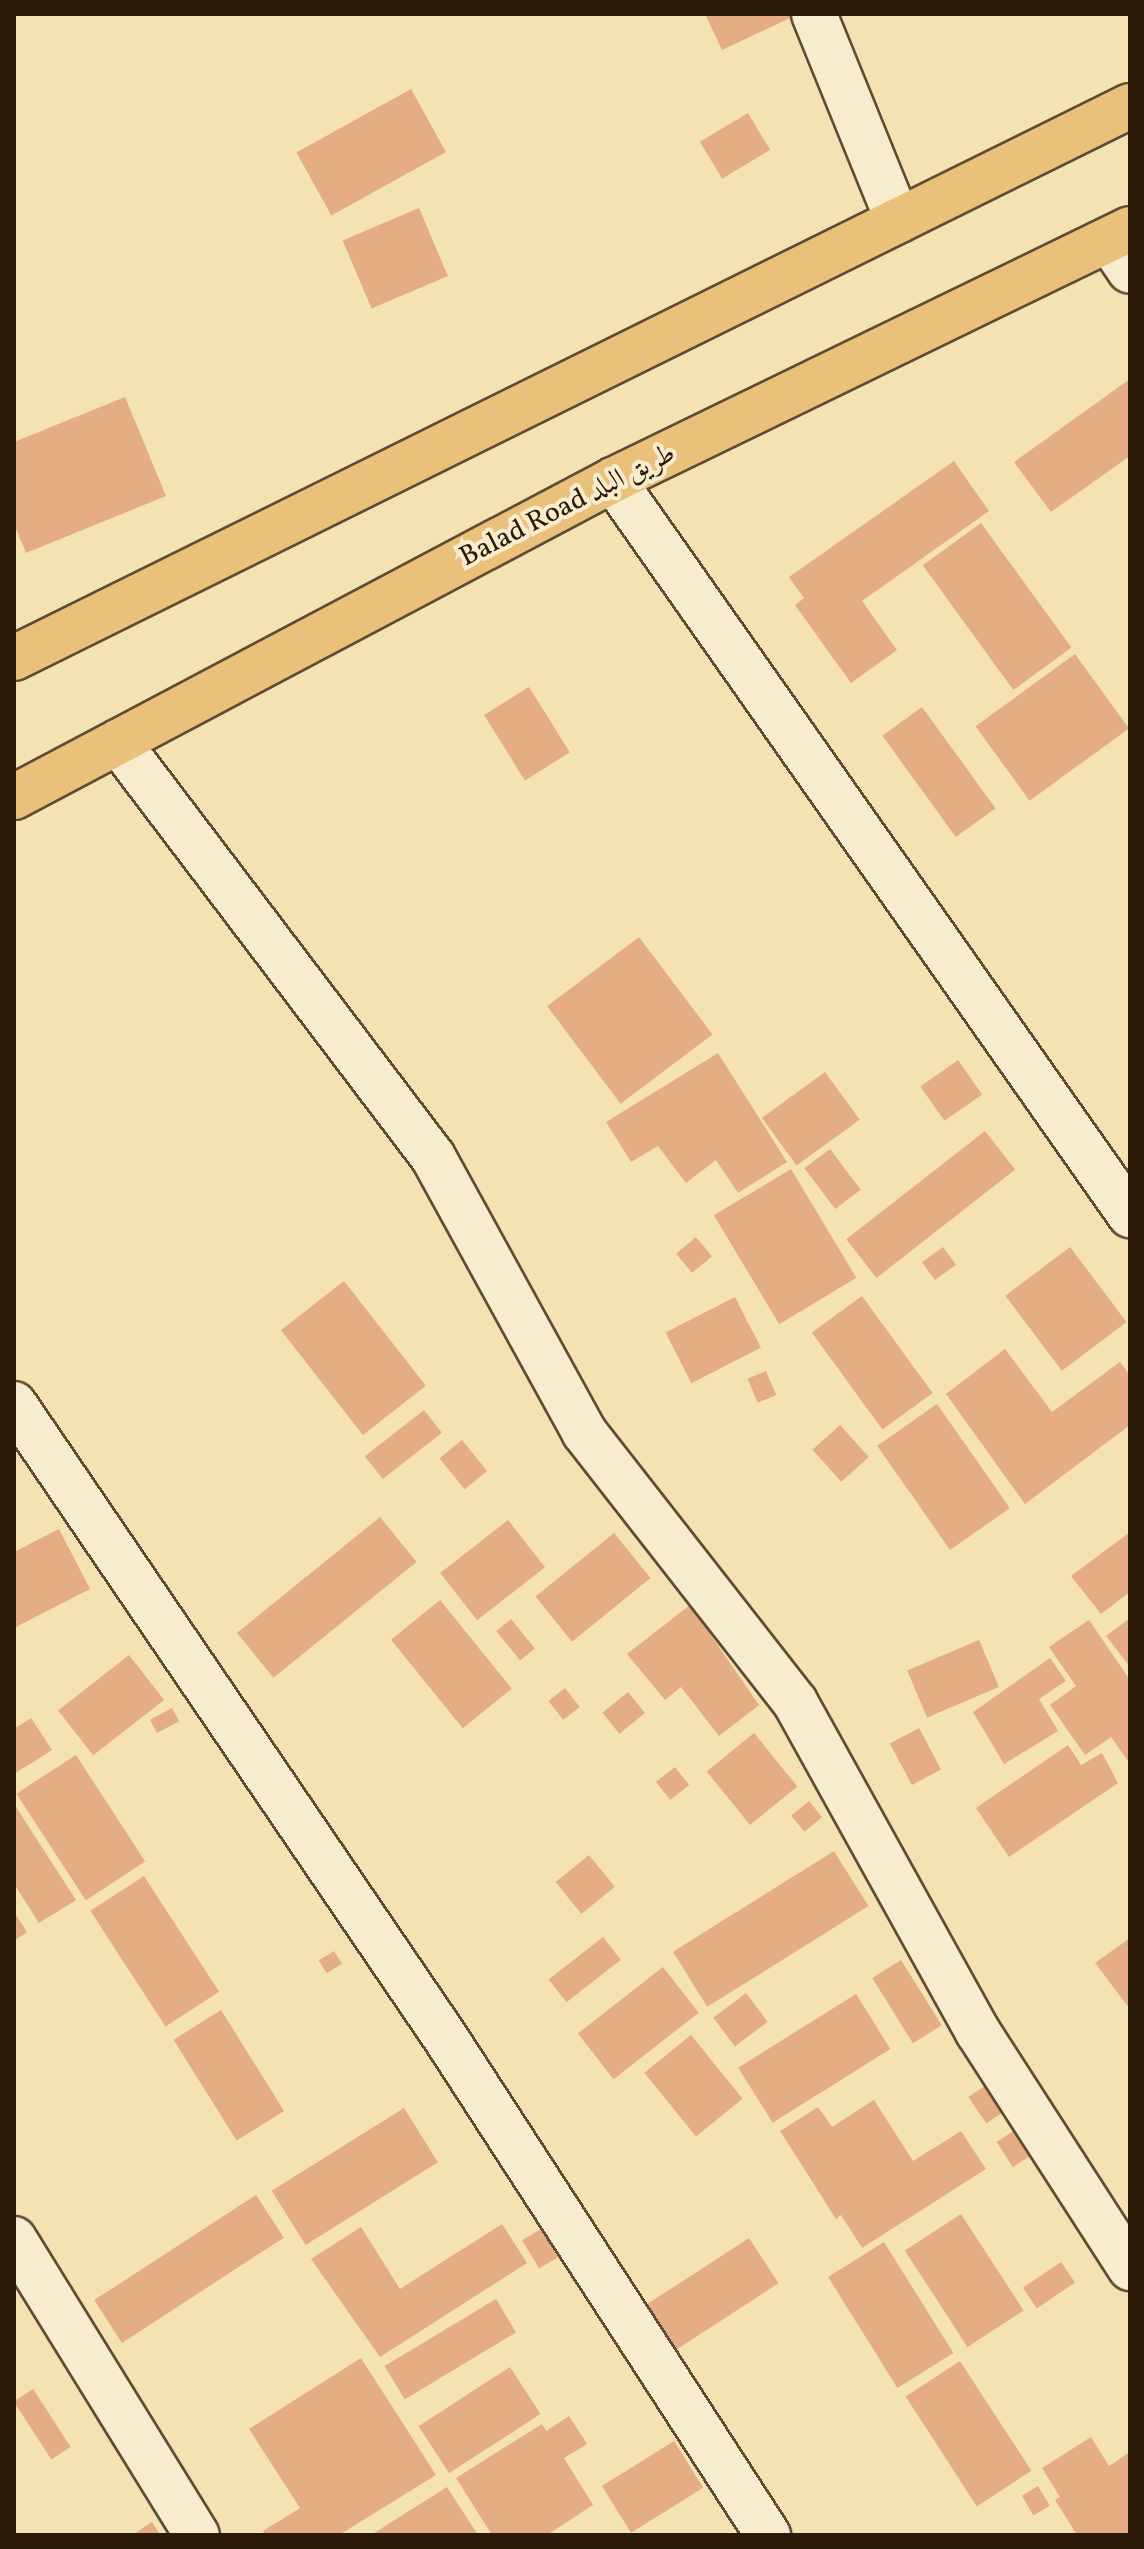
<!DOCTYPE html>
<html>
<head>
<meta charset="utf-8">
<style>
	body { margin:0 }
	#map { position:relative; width:1144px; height:2549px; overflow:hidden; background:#f5e2b3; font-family:Vollkorn,Amiri,serif }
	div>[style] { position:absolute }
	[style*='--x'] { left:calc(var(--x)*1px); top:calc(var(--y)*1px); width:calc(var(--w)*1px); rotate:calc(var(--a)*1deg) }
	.building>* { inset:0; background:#e5ad83; transform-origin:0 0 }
	.roads { filter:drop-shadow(2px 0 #5e4c33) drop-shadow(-2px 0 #5e4c33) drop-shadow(0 2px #5e4c33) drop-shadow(0 -2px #5e4c33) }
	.minor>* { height:44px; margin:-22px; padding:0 22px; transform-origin:22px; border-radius:22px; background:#f8ecce }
	.highway>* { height:44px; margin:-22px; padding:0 22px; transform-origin:22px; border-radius:22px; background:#eac17a }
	span { translate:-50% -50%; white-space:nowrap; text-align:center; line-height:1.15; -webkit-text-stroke:8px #f8ecce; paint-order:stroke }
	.street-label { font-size:28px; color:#2c1a08 }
	.frame { position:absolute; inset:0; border:16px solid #2c1a08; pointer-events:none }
</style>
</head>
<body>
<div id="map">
	<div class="building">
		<div style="clip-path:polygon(705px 14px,799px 14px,722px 50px)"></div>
		<div style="left:411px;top:89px;width:72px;height:131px;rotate:61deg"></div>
		<div style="left:748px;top:113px;width:43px;height:56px;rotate:59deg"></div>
		<div style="left:419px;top:208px;width:74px;height:83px;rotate:67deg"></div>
		<div style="clip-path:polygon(1130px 379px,1130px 456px,1051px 512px,1014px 462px)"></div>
		<div style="clip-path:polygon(125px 397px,166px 496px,26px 553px,14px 524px,14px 442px)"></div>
		<div style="clip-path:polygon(954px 461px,989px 511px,862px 601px,897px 650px,851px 683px,795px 605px,804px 598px,789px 577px)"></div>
		<div style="left:981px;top:523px;width:154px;height:72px;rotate:54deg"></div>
		<div style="left:1075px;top:654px;width:92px;height:123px;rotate:54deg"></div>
		<div style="left:529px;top:687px;width:77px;height:53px;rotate:58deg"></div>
		<div style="left:922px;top:707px;width:125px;height:49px;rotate:54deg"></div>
		<div style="left:639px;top:937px;width:122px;height:115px;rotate:53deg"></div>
		<div style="clip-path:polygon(718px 1053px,787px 1162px,738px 1193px,716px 1160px,686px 1183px,658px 1146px,631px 1162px,606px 1122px)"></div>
		<div style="left:958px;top:1060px;width:42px;height:46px;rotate:55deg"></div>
		<div style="left:825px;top:1072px;width:59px;height:78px;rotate:54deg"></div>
		<div style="left:985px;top:1131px;width:49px;height:176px;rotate:52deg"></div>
		<div style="left:830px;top:1149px;width:51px;height:32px;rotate:53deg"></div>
		<div style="left:791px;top:1169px;width:127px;height:90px;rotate:59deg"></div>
		<div style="left:696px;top:1237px;width:25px;height:26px;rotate:50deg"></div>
		<div style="left:943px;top:1247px;width:22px;height:26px;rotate:54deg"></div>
		<div style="left:1070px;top:1247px;width:94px;height:81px;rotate:53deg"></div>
		<div style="left:344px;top:1281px;width:133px;height:80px;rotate:52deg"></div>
		<div style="left:862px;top:1296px;width:120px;height:62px;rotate:54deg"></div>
		<div style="left:735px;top:1297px;width:57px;height:78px;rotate:63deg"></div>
		<div style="clip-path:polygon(1005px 1349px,1052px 1412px,1120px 1362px,1130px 1375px,1130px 1425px,1025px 1504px,946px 1394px)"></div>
		<div style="left:766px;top:1371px;width:26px;height:20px;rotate:67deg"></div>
		<div style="left:937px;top:1404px;width:127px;height:73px;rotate:55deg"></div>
		<div style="left:424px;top:1410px;width:29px;height:75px;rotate:52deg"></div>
		<div style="left:840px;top:1425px;width:43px;height:37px;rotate:48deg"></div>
		<div style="left:462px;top:1440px;width:40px;height:29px;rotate:51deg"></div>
		<div style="left:380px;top:1517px;width:58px;height:184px;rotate:51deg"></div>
		<div style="left:508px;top:1520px;width:60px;height:86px;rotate:52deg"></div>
		<div style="clip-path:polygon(59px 1529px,90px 1589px,14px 1628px,14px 1552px)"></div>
		<div style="clip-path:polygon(1130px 1532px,1130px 1592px,1101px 1614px,1071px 1576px)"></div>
		<div style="left:614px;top:1533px;width:58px;height:101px;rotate:51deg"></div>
		<div style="left:440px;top:1600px;width:114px;height:63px;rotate:51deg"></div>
		<div style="clip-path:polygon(690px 1605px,759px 1705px,719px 1736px,681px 1687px,665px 1700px,627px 1654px)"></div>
		<div style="clip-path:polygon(1130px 1618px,1130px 1667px,1106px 1636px)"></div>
		<div style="left:511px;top:1619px;width:38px;height:19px;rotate:51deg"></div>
		<div style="clip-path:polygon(1089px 1620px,1130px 1680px,1130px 1764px,1111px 1737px,1085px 1755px,1050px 1705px,1076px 1686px,1049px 1647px)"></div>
		<div style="left:979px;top:1640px;width:51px;height:78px;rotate:67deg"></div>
		<div style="left:129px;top:1655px;width:57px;height:90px;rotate:52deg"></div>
		<div style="clip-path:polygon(1050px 1658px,1066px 1681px,1039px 1699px,1058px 1731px,1004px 1764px,973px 1712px)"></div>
		<div style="left:565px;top:1688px;width:24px;height:21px;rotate:52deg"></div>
		<div style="left:628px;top:1692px;width:27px;height:33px;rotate:51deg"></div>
		<div style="left:172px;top:1708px;width:15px;height:25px;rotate:62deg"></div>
		<div style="clip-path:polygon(31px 1718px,52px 1750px,14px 1774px,14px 1729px)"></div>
		<div style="left:919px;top:1728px;width:47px;height:33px;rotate:62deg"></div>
		<div style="left:754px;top:1733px;width:69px;height:61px;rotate:51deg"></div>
		<div style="clip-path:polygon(1068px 1745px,1081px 1765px,1102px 1753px,1118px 1783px,1009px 1857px,976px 1808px)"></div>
		<div style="left:76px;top:1755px;width:127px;height:71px;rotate:57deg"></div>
		<div style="left:675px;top:1767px;width:23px;height:24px;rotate:52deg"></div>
		<div style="left:809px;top:1801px;width:21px;height:23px;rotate:51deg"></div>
		<div style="clip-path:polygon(14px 1804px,76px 1900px,39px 1923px,14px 1884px)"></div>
		<div style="left:834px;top:1851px;width:65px;height:190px;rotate:58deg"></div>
		<div style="left:589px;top:1855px;width:41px;height:43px;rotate:51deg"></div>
		<div style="left:144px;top:1876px;width:138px;height:64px;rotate:57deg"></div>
		<div style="clip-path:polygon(14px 1912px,27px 1932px,14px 1941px)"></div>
		<div style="left:603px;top:1937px;width:29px;height:69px;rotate:52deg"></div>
		<div style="clip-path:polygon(1130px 1938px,1130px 2009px,1095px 1963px)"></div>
		<div style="left:334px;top:1951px;width:15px;height:18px;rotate:58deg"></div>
		<div style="left:901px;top:1960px;width:77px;height:34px;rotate:58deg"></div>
		<div style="left:663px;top:1967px;width:58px;height:108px;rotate:52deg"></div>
		<div style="left:746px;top:1993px;width:36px;height:41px;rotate:53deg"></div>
		<div style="left:856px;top:1994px;width:65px;height:139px;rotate:58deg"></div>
		<div style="left:221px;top:2010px;width:119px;height:56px;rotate:58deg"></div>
		<div style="left:691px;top:2035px;width:82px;height:60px;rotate:51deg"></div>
		<div style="left:995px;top:2079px;width:32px;height:32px;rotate:56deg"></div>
		<div style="clip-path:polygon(874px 2100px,913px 2161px,961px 2131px,986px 2169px,862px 2248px,841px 2215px,836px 2219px,780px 2131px,818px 2107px,832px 2127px)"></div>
		<div style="left:404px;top:2108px;width:64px;height:156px;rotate:58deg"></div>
		<div style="left:1015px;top:2130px;width:30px;height:22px;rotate:57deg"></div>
		<div style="left:256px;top:2195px;width:51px;height:193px;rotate:57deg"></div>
		<div style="left:961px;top:2214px;width:115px;height:67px;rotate:57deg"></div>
		<div style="clip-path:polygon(502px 2224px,527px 2263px,380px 2357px,311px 2259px,361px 2227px,400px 2289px)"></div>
		<div style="left:541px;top:2229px;width:33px;height:22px;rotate:59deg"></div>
		<div style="left:749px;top:2238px;width:54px;height:122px;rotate:57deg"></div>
		<div style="left:884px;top:2242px;width:131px;height:66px;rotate:58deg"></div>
		<div style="left:1061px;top:2262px;width:25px;height:46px;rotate:56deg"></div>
		<div style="left:496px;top:2299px;width:39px;height:130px;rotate:59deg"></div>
		<div style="clip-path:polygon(361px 2358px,436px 2475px,339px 2535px,266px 2535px,263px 2531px,300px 2508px,249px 2429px)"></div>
		<div style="left:960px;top:2361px;width:131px;height:65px;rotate:57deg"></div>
		<div style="left:510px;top:2367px;width:56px;height:109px;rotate:57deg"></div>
		<div style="left:33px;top:2389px;width:69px;height:23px;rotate:57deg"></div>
		<div style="clip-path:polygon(569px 2416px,587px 2444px,564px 2458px,593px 2505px,547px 2535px,492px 2535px,456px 2478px,542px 2424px,546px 2431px)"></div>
		<div style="clip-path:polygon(1091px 2437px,1109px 2466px,1130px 2452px,1130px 2535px,1077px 2535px,1055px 2500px,1060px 2497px,1042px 2468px)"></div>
		<div style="left:674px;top:2441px;width:55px;height:85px;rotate:58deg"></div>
		<div style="left:1038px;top:2486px;width:23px;height:19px;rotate:59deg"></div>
		<div style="clip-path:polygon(447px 2487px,478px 2535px,371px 2535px)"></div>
		<div style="clip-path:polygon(152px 2522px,160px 2535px,132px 2535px)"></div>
	</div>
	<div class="roads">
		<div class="minor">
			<div style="--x:814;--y:14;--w:223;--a:67.9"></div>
			<div style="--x:1109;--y:240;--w:37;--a:56"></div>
			<div style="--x:613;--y:480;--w:899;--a:54.88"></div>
			<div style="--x:118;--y:742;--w:521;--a:52.8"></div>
			<div style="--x:433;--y:1157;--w:314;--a:61.2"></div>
			<div style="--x:584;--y:1432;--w:343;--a:52"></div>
			<div style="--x:795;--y:1702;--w:377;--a:61"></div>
			<div style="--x:978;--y:2032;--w:281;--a:57.2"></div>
			<div style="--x:14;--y:1404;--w:766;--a:55.75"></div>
			<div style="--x:445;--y:2037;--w:594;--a:57.03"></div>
			<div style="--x:14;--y:2239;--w:348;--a:58.3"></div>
		</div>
		<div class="highway">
			<div style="--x:14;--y:658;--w:1245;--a:-26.32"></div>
			<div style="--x:14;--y:797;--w:678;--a:-27.89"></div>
			<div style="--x:613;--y:480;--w:575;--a:-25.9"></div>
		</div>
	</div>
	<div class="street-label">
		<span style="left:568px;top:506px;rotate:-27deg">Balad Road طريق البلد</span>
	</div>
	<div class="frame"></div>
</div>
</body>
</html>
